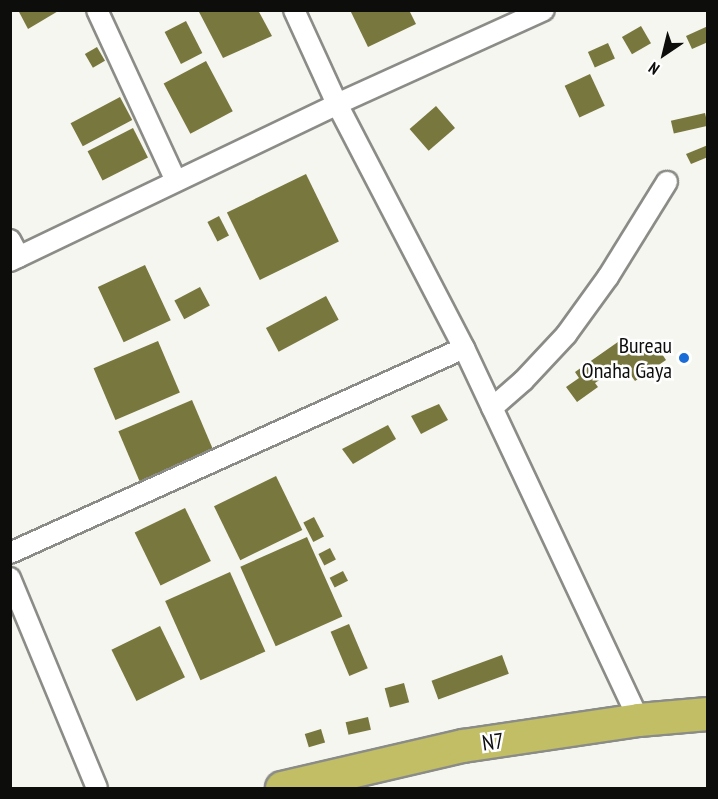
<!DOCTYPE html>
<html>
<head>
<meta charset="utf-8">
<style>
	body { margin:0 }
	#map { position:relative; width:718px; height:799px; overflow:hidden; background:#f6f6f1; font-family:"PT Sans Narrow",sans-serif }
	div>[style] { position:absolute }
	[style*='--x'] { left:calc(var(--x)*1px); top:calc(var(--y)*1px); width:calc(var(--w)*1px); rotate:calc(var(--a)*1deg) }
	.building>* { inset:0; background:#78773e; transform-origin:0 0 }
	.roads { filter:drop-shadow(2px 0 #8b8c87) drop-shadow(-2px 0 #8b8c87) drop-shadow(0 2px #8b8c87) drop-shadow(0 -2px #8b8c87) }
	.minor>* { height:20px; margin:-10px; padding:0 10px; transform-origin:10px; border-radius:10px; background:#fff }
	.primary>* { height:32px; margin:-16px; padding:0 16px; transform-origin:16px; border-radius:16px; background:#c1be66 }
	.dots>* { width:16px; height:16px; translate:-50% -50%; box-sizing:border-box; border:3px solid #fff; border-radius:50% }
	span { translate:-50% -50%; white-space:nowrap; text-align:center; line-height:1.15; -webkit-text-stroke:5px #fff; paint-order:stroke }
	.poi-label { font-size:22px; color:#0d0d0c }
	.right { translate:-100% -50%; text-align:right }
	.street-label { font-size:22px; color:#0d0d0c }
	.frame { position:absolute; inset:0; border:12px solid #0d0d0c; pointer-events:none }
	.north { position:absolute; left:634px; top:24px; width:60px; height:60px; -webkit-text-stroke:4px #fff; paint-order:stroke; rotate:215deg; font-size:16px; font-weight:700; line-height:24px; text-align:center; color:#0d0d0c }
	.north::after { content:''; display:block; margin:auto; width:21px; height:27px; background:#0d0d0c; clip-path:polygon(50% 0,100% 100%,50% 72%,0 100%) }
</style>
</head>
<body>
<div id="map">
	<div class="building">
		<div style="clip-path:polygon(18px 10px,60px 10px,28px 29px)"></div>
		<div style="clip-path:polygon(198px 10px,258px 10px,272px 36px,223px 58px)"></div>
		<div style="clip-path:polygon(350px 10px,409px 10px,416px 24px,368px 47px)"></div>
		<div style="left:186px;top:21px;width:36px;height:24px;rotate:63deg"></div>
		<div style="left:641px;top:26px;width:20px;height:22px;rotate:60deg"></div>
		<div style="clip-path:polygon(708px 26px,708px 42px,692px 49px,686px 36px)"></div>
		<div style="left:608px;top:43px;width:17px;height:22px;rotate:66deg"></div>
		<div style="left:97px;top:47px;width:16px;height:14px;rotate:60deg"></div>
		<div style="left:206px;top:61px;width:57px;height:48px;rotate:62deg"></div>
		<div style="left:590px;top:74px;width:35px;height:28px;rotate:65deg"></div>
		<div style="left:120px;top:97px;width:26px;height:56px;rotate:62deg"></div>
		<div style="left:436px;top:106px;width:29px;height:35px;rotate:49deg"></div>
		<div style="left:705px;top:113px;width:13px;height:35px;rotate:77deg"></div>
		<div style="left:133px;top:128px;width:33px;height:51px;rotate:63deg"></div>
		<div style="clip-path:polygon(708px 145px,708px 157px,691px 164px,686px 154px)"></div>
		<div style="left:306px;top:174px;width:75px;height:88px;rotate:64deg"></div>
		<div style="left:219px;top:216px;width:22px;height:13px;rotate:63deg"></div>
		<div style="left:145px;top:265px;width:61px;height:52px;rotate:65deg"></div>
		<div style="left:200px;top:287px;width:21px;height:29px;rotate:62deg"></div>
		<div style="left:326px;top:296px;width:27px;height:68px;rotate:62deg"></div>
		<div style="clip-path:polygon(625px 337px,637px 353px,654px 342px,666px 360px,635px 381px,623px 364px,595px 383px,598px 387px,577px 402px,566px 387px,579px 378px,575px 372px)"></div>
		<div style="left:158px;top:341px;width:56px;height:70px;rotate:67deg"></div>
		<div style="left:192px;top:400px;width:56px;height:80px;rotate:67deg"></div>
		<div style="clip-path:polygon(439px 404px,448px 420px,421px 434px,411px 416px)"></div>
		<div style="clip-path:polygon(388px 425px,396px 439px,353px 464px,342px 449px)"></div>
		<div style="left:276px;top:476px;width:60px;height:69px;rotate:64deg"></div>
		<div style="left:185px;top:508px;width:59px;height:56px;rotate:64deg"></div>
		<div style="left:314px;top:517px;width:22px;height:12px;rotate:63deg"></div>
		<div style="left:307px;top:537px;width:87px;height:73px;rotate:66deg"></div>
		<div style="left:330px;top:548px;width:13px;height:13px;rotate:63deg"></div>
		<div style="left:343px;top:571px;width:11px;height:15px;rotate:63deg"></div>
		<div style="left:230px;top:572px;width:87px;height:71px;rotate:66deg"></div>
		<div style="left:349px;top:624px;width:48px;height:20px;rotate:67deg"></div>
		<div style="left:160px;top:626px;width:57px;height:54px;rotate:64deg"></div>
		<div style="left:502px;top:655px;width:20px;height:75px;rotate:70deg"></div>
		<div style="left:404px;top:683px;width:20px;height:20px;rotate:75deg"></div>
		<div style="left:368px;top:717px;width:13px;height:23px;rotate:77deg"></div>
		<div style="left:321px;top:729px;width:14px;height:17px;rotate:73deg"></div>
	</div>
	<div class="roads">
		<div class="minor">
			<div style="--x:97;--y:10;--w:188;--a:65.2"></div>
			<div style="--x:294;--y:10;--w:103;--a:65.4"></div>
			<div style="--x:337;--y:104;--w:275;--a:62.5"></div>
			<div style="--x:464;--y:348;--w:411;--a:64.8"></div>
			<div style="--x:10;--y:240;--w:19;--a:62"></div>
			<div style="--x:10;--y:261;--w:363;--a:-25.6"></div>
			<div style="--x:337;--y:104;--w:227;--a:-24.4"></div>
			<div style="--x:492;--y:408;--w:41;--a:-41.1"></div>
			<div style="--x:523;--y:381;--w:63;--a:-46.9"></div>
			<div style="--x:566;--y:335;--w:72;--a:-54.1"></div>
			<div style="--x:608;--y:277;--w:112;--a:-58.2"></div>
			<div style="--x:10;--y:553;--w:498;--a:-24.3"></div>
			<div style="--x:10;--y:578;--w:227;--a:67.5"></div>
		</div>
		<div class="primary">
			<div style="--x:282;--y:788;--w:186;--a:-13.1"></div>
			<div style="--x:463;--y:746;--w:178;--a:-8.4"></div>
			<div style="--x:639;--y:720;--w:69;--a:-5"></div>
		</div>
	</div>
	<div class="dots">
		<div style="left:684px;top:358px;background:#1a6cd6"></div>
	</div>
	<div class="poi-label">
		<span class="right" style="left:672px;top:358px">Bureau<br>Onaha Gaya</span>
	</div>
	<div class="street-label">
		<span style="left:493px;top:742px;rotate:-8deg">N7</span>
	</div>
	<div class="frame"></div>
	<div class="north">N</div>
</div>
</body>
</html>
